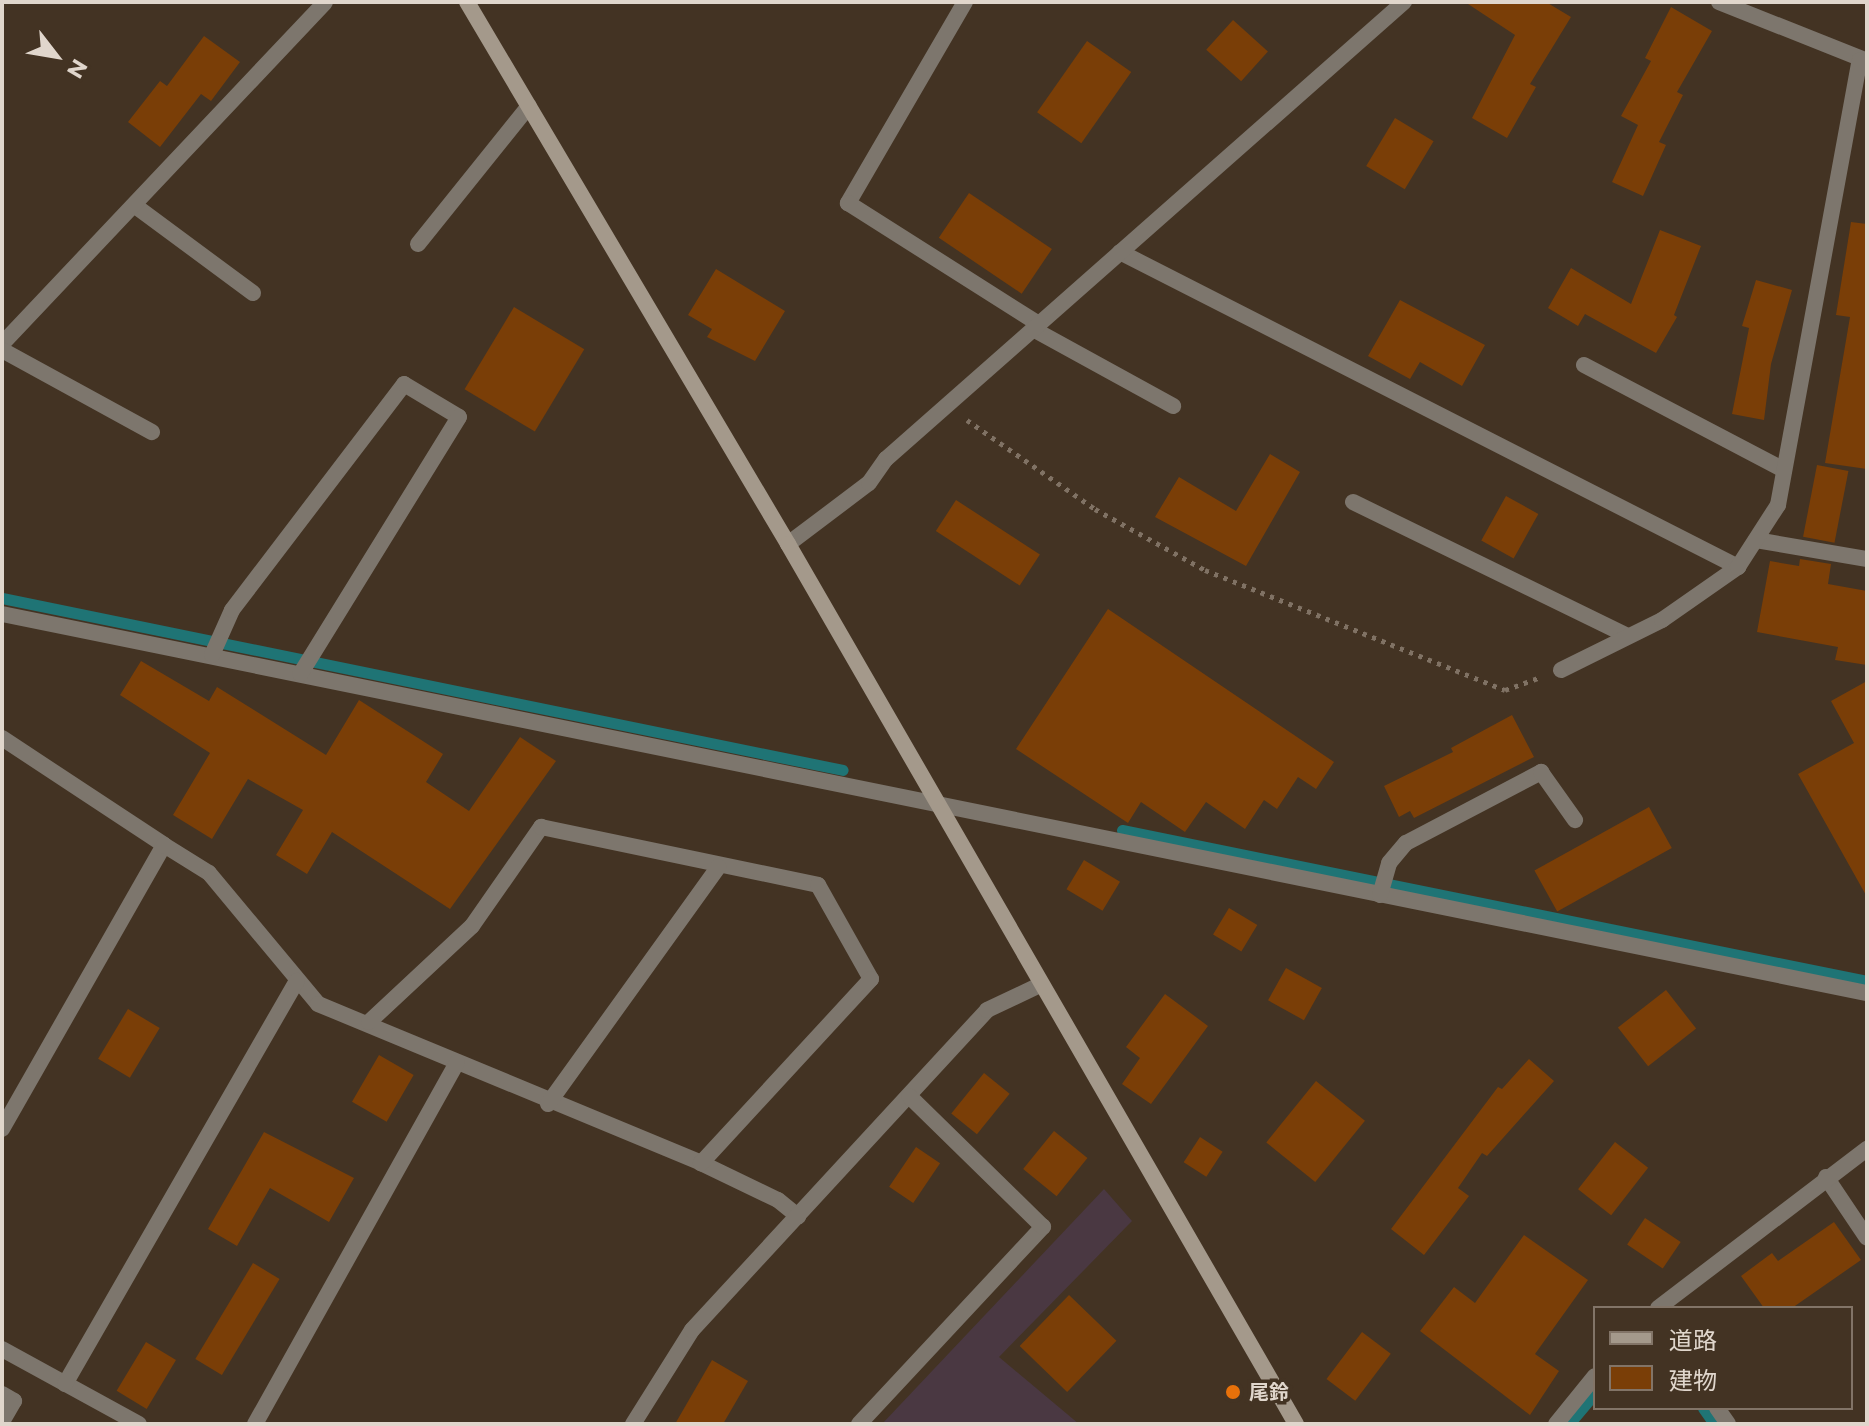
<!DOCTYPE html>
<html>
<head>
<meta charset="utf-8">
<style>
	body { margin:0 }
	#map { position:relative; width:1869px; height:1426px; overflow:hidden; background:#433323; font-family:Montserrat,"Noto Sans JP",sans-serif }
	div>[style] { position:absolute }
	[style*='--x'] { left:calc(var(--x)*1px); top:calc(var(--y)*1px); width:calc(var(--w)*1px); rotate:calc(var(--a)*1deg) }
	.education>* { inset:0; background:#4a3842 }
	.stream>* { height:11px; margin:-5.5px; padding:0 5.5px; transform-origin:5.5px; border-radius:5.5px; background:#1f7475 }
	.building>* { inset:0; background:#7a3e07; transform-origin:0 0 }
	.path>* { height:5px; margin-top:-2.5px; transform-origin:0; background:repeating-linear-gradient(90deg,#807264 0 4px,transparent 0 10px) }
	.lane>* { height:16px; margin:-8px; padding:0 8px; transform-origin:8px; border-radius:8px; background:#7d766d }
	.street>* { height:16px; margin:-8px; padding:0 8px; transform-origin:8px; border-radius:8px; background:#7d766d }
	.secondary>* { height:16px; margin:-8px; padding:0 8px; transform-origin:8px; border-radius:8px; background:#a4998b }
	.dots>* { width:22px; height:22px; translate:-50% -50%; box-sizing:border-box; border:4px solid #433323; border-radius:50% }
	span { translate:-50% -50%; white-space:nowrap; text-align:center; line-height:1.15; -webkit-text-stroke:7px #433323; paint-order:stroke }
	.poi-label { font-size:20px; color:#e0d6cc; font-weight:700 }
	.left { translate:0 -50%; text-align:left }
	.frame { position:absolute; inset:0; border:4px solid #e0d6cc; pointer-events:none }
	.legend { position:absolute; left:1593px; top:1306px; width:260px; height:104px; box-sizing:border-box; background:#433323; border:2px solid #827467; margin:0; padding:10px 14px; list-style:none; font-size:24px; color:#e0d6cc }
	.legend li { display:flex; align-items:center; gap:16px; height:40px }
	.legend b { width:40px; border:2px solid #827467 }
	.north { position:absolute; left:16px; top:16px; width:80px; height:80px; -webkit-text-stroke:6px #433323; paint-order:stroke; rotate:121deg; font-size:22px; font-weight:700; line-height:32px; text-align:center; color:#e0d6cc }
	.north::after { content:''; display:block; margin:auto; width:28px; height:36px; background:#e0d6cc; clip-path:polygon(50% 0,100% 100%,50% 72%,0 100%) }
</style>
</head>
<body>
<div id="map">
	<div class="education">
		<div style="clip-path:polygon(1104px 1189px,1132px 1221px,999px 1357px,1079px 1424px,882px 1424px)"></div>
	</div>
	<div class="stream">
		<div style="--x:2;--y:598;--w:858;--a:11.56"></div>
		<div style="--x:1122;--y:830;--w:760;--a:11.46"></div>
		<div style="--x:1703;--y:1408;--w:19;--a:55"></div>
		<div style="--x:1569;--y:1424;--w:40;--a:-50"></div>
	</div>
	<div class="building">
		<div style="clip-path:polygon(1465px 2px,1546px 2px,1571px 17px,1530px 84px,1536px 87px,1507px 138px,1472px 118px,1515px 35px)"></div>
		<div style="clip-path:polygon(1671px 7px,1712px 31px,1677px 92px,1683px 95px,1659px 142px,1666px 145px,1643px 196px,1612px 182px,1638px 125px,1621px 116px,1651px 61px,1645px 58px)"></div>
		<div style="left:1233px;top:20px;width:47px;height:40px;rotate:42deg"></div>
		<div style="clip-path:polygon(204px 36px,240px 62px,211px 101px,201px 94px,160px 147px,128px 122px,160px 81px,167px 86px)"></div>
		<div style="left:1087px;top:41px;width:54px;height:87px;rotate:35deg"></div>
		<div style="left:1395px;top:118px;width:45px;height:56px;rotate:31deg"></div>
		<div style="left:969px;top:193px;width:100px;height:54px;rotate:34deg"></div>
		<div style="clip-path:polygon(1851px 222px,1867px 224px,1867px 469px,1825px 463px,1850px 317px,1836px 315px)"></div>
		<div style="clip-path:polygon(1660px 230px,1701px 246px,1674px 315px,1677px 317px,1656px 353px,1585px 314px,1578px 326px,1548px 308px,1571px 268px,1631px 304px)"></div>
		<div style="clip-path:polygon(716px 269px,785px 311px,755px 361px,707px 337px,712px 329px,688px 315px)"></div>
		<div style="clip-path:polygon(1756px 280px,1792px 290px,1771px 364px,1764px 420px,1732px 414px,1749px 328px,1742px 326px)"></div>
		<div style="clip-path:polygon(1400px 300px,1485px 345px,1462px 386px,1420px 362px,1410px 379px,1368px 356px)"></div>
		<div style="left:514px;top:307px;width:82px;height:96px;rotate:31deg"></div>
		<div style="clip-path:polygon(1270px 454px,1300px 472px,1246px 566px,1155px 517px,1179px 477px,1236px 511px)"></div>
		<div style="left:1817px;top:465px;width:32px;height:73px;rotate:11deg"></div>
		<div style="left:1506px;top:496px;width:37px;height:51px;rotate:29deg"></div>
		<div style="left:956px;top:500px;width:100px;height:37px;rotate:33deg"></div>
		<div style="clip-path:polygon(1800px 559px,1831px 564px,1828px 584px,1867px 591px,1867px 665px,1835px 660px,1838px 647px,1757px 632px,1770px 561px,1799px 566px)"></div>
		<div style="clip-path:polygon(1108px 609px,1334px 762px,1316px 789px,1298px 777px,1277px 809px,1264px 800px,1245px 829px,1206px 802px,1185px 832px,1141px 802px,1128px 823px,1016px 749px)"></div>
		<div style="clip-path:polygon(141px 661px,209px 701px,217px 687px,326px 755px,359px 700px,443px 754px,426px 782px,469px 811px,520px 737px,556px 761px,450px 909px,332px 832px,307px 874px,276px 855px,303px 810px,248px 779px,212px 839px,173px 815px,210px 753px,120px 695px)"></div>
		<div style="clip-path:polygon(1867px 681px,1867px 897px,1798px 774px,1854px 743px,1831px 701px)"></div>
		<div style="clip-path:polygon(1512px 715px,1534px 757px,1414px 818px,1410px 811px,1399px 817px,1384px 786px,1453px 752px,1451px 748px)"></div>
		<div style="left:1649px;top:807px;width:47px;height:131px;rotate:61deg"></div>
		<div style="left:1084px;top:860px;width:42px;height:34px;rotate:31deg"></div>
		<div style="left:1229px;top:908px;width:33px;height:31px;rotate:31deg"></div>
		<div style="left:1286px;top:968px;width:41px;height:37px;rotate:29deg"></div>
		<div style="left:1666px;top:990px;width:49px;height:61px;rotate:52deg"></div>
		<div style="clip-path:polygon(1165px 994px,1208px 1026px,1151px 1104px,1122px 1084px,1140px 1058px,1126px 1047px)"></div>
		<div style="left:128px;top:1009px;width:37px;height:58px;rotate:31deg"></div>
		<div style="left:379px;top:1055px;width:40px;height:54px;rotate:30deg"></div>
		<div style="clip-path:polygon(1529px 1059px,1554px 1081px,1487px 1156px,1482px 1153px,1458px 1188px,1469px 1196px,1424px 1255px,1391px 1229px,1498px 1087px,1502px 1089px)"></div>
		<div style="left:984px;top:1073px;width:33px;height:52px;rotate:39deg"></div>
		<div style="left:1316px;top:1081px;width:63px;height:79px;rotate:39deg"></div>
		<div style="left:1054px;top:1131px;width:43px;height:49px;rotate:39deg"></div>
		<div style="clip-path:polygon(264px 1132px,354px 1178px,329px 1222px,270px 1188px,237px 1246px,208px 1229px)"></div>
		<div style="left:1200px;top:1137px;width:27px;height:30px;rotate:33deg"></div>
		<div style="left:1615px;top:1142px;width:42px;height:60px;rotate:38deg"></div>
		<div style="left:916px;top:1147px;width:29px;height:48px;rotate:34deg"></div>
		<div style="left:1645px;top:1218px;width:43px;height:32px;rotate:34deg"></div>
		<div style="clip-path:polygon(1834px 1222px,1861px 1260px,1792px 1308px,1764px 1308px,1741px 1276px,1772px 1253px,1778px 1261px)"></div>
		<div style="clip-path:polygon(1524px 1235px,1588px 1280px,1535px 1354px,1559px 1371px,1530px 1415px,1420px 1331px,1454px 1287px,1475px 1303px)"></div>
		<div style="left:253px;top:1263px;width:31px;height:112px;rotate:31deg"></div>
		<div style="left:1069px;top:1295px;width:66px;height:71px;rotate:44deg"></div>
		<div style="left:1362px;top:1332px;width:36px;height:59px;rotate:37deg"></div>
		<div style="left:146px;top:1342px;width:35px;height:57px;rotate:31deg"></div>
		<div style="clip-path:polygon(712px 1360px,748px 1381px,723px 1424px,675px 1424px)"></div>
	</div>
	<div class="path">
		<div style="--x:967;--y:420;--w:156;--a:34.8"></div>
		<div style="--x:1095;--y:509;--w:126;--a:29"></div>
		<div style="--x:1205;--y:570;--w:323;--a:21.8"></div>
		<div style="--x:1505;--y:690;--w:37;--a:-20"></div>
	</div>
	<div class="lane">
		<div style="--x:2;--y:1394;--w:14;--a:30"></div>
		<div style="--x:14;--y:1401;--w:24;--a:120"></div>
	</div>
	<div class="street">
		<div style="--x:965;--y:2;--w:233;--a:120.2"></div>
		<div style="--x:848;--y:203;--w:226;--a:32.4"></div>
		<div style="--x:1719;--y:2;--w:159;--a:21.7"></div>
		<div style="--x:134;--y:205;--w:148;--a:36.5"></div>
		<div style="--x:418;--y:244;--w:177;--a:-51.2"></div>
		<div style="--x:1120;--y:252;--w:694;--a:27.01"></div>
		<div style="--x:1033;--y:329;--w:160;--a:28.8"></div>
		<div style="--x:2;--y:344;--w:470;--a:-46.6"></div>
		<div style="--x:2;--y:350;--w:171;--a:28.7"></div>
		<div style="--x:1584;--y:365;--w:226;--a:27.7"></div>
		<div style="--x:1353;--y:502;--w:306;--a:26"></div>
		<div style="--x:1756;--y:540;--w:113;--a:9.7"></div>
		<div style="--x:788;--y:544;--w:101;--a:-37"></div>
		<div style="--x:869;--y:483;--w:29;--a:-55"></div>
		<div style="--x:886;--y:459;--w:691;--a:-41.42"></div>
		<div style="--x:2;--y:614;--w:1903;--a:11.49"></div>
		<div style="--x:212;--y:655;--w:49;--a:-66"></div>
		<div style="--x:232;--y:610;--w:284;--a:-52.7"></div>
		<div style="--x:404;--y:384;--w:64;--a:31"></div>
		<div style="--x:459;--y:417;--w:302;--a:121.7"></div>
		<div style="--x:1561;--y:670;--w:113;--a:-26.3"></div>
		<div style="--x:1662;--y:620;--w:93;--a:-34.9"></div>
		<div style="--x:1738;--y:567;--w:74;--a:-57.2"></div>
		<div style="--x:1778;--y:505;--w:452;--a:-79.6"></div>
		<div style="--x:2;--y:738;--w:194;--a:33.4"></div>
		<div style="--x:164;--y:845;--w:327;--a:119.7"></div>
		<div style="--x:164;--y:845;--w:53;--a:31.9"></div>
		<div style="--x:209;--y:873;--w:170;--a:50.2"></div>
		<div style="--x:318;--y:1004;--w:415;--a:22.5"></div>
		<div style="--x:701;--y:1163;--w:85;--a:25.7"></div>
		<div style="--x:778;--y:1200;--w:26;--a:39"></div>
		<div style="--x:1380;--y:895;--w:33;--a:-74"></div>
		<div style="--x:1389;--y:863;--w:26;--a:-50"></div>
		<div style="--x:1406;--y:843;--w:153;--a:-27.7"></div>
		<div style="--x:1541;--y:772;--w:59;--a:54.7"></div>
		<div style="--x:369;--y:1022;--w:141;--a:-43"></div>
		<div style="--x:472;--y:926;--w:121;--a:-55.1"></div>
		<div style="--x:541;--y:827;--w:283;--a:11.8"></div>
		<div style="--x:818;--y:885;--w:108;--a:60.6"></div>
		<div style="--x:871;--y:979;--w:251;--a:132.7"></div>
		<div style="--x:548;--y:1104;--w:292;--a:-54.3"></div>
		<div style="--x:1826;--y:1177;--w:73;--a:56.1"></div>
		<div style="--x:1658;--y:1308;--w:263;--a:-37.3"></div>
		<div style="--x:2;--y:1349;--w:156;--a:28.7"></div>
		<div style="--x:65;--y:1384;--w:465;--a:-60.1"></div>
		<div style="--x:1717;--y:1408;--w:19;--a:55"></div>
		<div style="--x:255;--y:1424;--w:414;--a:-60.8"></div>
		<div style="--x:633;--y:1424;--w:111;--a:-57.9"></div>
		<div style="--x:692;--y:1330;--w:435;--a:-47.3"></div>
		<div style="--x:987;--y:1010;--w:59;--a:-25.3"></div>
		<div style="--x:859;--y:1424;--w:270;--a:-47"></div>
		<div style="--x:1043;--y:1227;--w:187;--a:-135.6"></div>
		<div style="--x:1556;--y:1424;--w:62;--a:-50.9"></div>
	</div>
	<div class="secondary">
		<div style="--x:467;--y:2;--w:630;--a:59.36"></div>
		<div style="--x:788;--y:544;--w:1016;--a:60"></div>
	</div>
	<div class="dots">
		<div style="left:1233px;top:1392px;background:#e8710a"></div>
	</div>
	<div class="poi-label">
		<span class="left" style="left:1249px;top:1392px">尾鈴</span>
	</div>
	<div class="frame"></div>
	<ul class="legend">
	<li><b style="height:10px;background:#a4998b"></b>道路</li>
	<li><b style="height:22px;background:#7a3e07"></b>建物</li>
	</ul>
	<div class="north">N</div>
</div>
</body>
</html>
